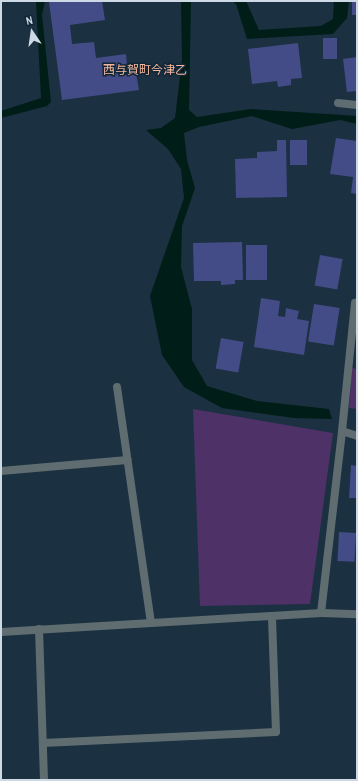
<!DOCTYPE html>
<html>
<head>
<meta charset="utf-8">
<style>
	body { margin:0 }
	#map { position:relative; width:358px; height:781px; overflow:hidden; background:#1b3040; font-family:"Archivo Narrow","Noto Sans JP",sans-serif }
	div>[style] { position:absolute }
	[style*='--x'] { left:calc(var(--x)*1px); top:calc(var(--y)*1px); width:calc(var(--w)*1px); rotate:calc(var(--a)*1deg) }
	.green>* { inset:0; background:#4d3167 }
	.water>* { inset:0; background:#001d17 }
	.building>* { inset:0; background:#434c86; transform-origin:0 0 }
	.minor>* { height:8px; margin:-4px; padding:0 4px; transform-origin:4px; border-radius:4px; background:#5f6d70 }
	span { translate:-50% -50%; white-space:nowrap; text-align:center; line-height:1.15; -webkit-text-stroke:3px #112636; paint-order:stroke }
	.quarter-label { font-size:12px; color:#f6b99f }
	.frame { position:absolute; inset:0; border:2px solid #cdd9e4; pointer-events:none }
	.north { position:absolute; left:12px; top:12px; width:40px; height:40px; -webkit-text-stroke:3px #112636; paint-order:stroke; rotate:347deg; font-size:11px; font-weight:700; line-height:16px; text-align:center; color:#cdd9e4 }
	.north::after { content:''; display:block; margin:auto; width:14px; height:18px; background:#cdd9e4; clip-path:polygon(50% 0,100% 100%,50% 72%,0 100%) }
</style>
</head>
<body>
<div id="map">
	<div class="green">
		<div style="clip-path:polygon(352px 368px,357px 369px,357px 409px,349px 408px)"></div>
		<div style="clip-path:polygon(193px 409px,333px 433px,310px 604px,200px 606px)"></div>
	</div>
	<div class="water">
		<div style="clip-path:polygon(36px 1px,45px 1px,42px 15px,51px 102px,47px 106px,1px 118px,1px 111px,41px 98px)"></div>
		<div style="clip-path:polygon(181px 1px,191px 1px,189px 110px,197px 117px,251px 109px,357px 116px,357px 124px,340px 120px,292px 129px,252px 116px,199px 127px,184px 133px,187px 160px,195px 188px,182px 226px,181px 267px,192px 309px,192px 360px,207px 386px,257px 401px,329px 409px,332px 419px,294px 418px,222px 408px,184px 387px,162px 355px,150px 296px,184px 198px,181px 169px,168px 149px,146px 130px,161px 128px,175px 118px,182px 60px)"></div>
		<div style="clip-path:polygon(232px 1px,246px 1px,259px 30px,321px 26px,333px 19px,334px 1px,349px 1px,347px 18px,333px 34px,247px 39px,236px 4px)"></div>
	</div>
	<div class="building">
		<div style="clip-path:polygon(56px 1px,102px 1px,105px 20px,70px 25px,72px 44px,94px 42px,96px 58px,126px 54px,128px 74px,136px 73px,139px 90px,62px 100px,49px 2px)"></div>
		<div style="left:352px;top:1px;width:5px;height:14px"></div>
		<div style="left:323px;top:38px;width:14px;height:21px"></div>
		<div style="clip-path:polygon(298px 43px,302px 78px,291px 79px,291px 85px,278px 87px,277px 81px,252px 84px,248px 49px)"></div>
		<div style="clip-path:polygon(357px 57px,357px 91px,347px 92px,343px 59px)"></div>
		<div style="clip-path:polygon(336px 138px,357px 141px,357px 194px,351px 193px,353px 177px,330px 174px)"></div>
		<div style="clip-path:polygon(277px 140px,286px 140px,287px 197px,236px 198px,235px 159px,257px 158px,257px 152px,277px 151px)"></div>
		<div style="left:290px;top:140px;width:17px;height:25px"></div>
		<div style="clip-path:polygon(242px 242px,243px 280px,235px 280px,235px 284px,221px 285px,221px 281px,194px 281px,193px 243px)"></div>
		<div style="left:246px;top:245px;width:21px;height:35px"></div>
		<div style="left:320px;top:255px;width:23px;height:31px;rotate:10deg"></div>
		<div style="clip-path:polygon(261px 298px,280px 301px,278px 316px,285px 317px,286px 308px,299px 311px,297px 319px,309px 321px,304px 355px,254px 347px)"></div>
		<div style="left:314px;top:304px;width:26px;height:38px;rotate:9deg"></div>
		<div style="left:221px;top:338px;width:23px;height:31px;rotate:10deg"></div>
		<div style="clip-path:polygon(351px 465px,357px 466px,357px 498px,349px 498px)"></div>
		<div style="left:339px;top:532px;width:17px;height:29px;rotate:3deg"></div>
	</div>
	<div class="minor">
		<div style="--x:338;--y:103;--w:19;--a:6"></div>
		<div style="--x:117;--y:387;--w:238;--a:81.8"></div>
		<div style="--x:342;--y:431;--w:129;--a:-84.2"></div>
		<div style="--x:1;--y:471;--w:127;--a:-5"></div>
		<div style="--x:321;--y:613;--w:183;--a:-83.4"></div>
		<div style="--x:342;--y:431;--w:16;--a:18"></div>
		<div style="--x:39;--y:629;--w:151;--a:88.1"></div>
		<div style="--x:1;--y:632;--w:321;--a:-3.4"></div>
		<div style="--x:321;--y:613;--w:36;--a:2"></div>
		<div style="--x:43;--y:743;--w:233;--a:-2.7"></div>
		<div style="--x:276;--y:732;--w:116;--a:-92"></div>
	</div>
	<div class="quarter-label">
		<span style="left:145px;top:71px">西与賀町今津乙</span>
	</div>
	<div class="frame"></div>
	<div class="north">N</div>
</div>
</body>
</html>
